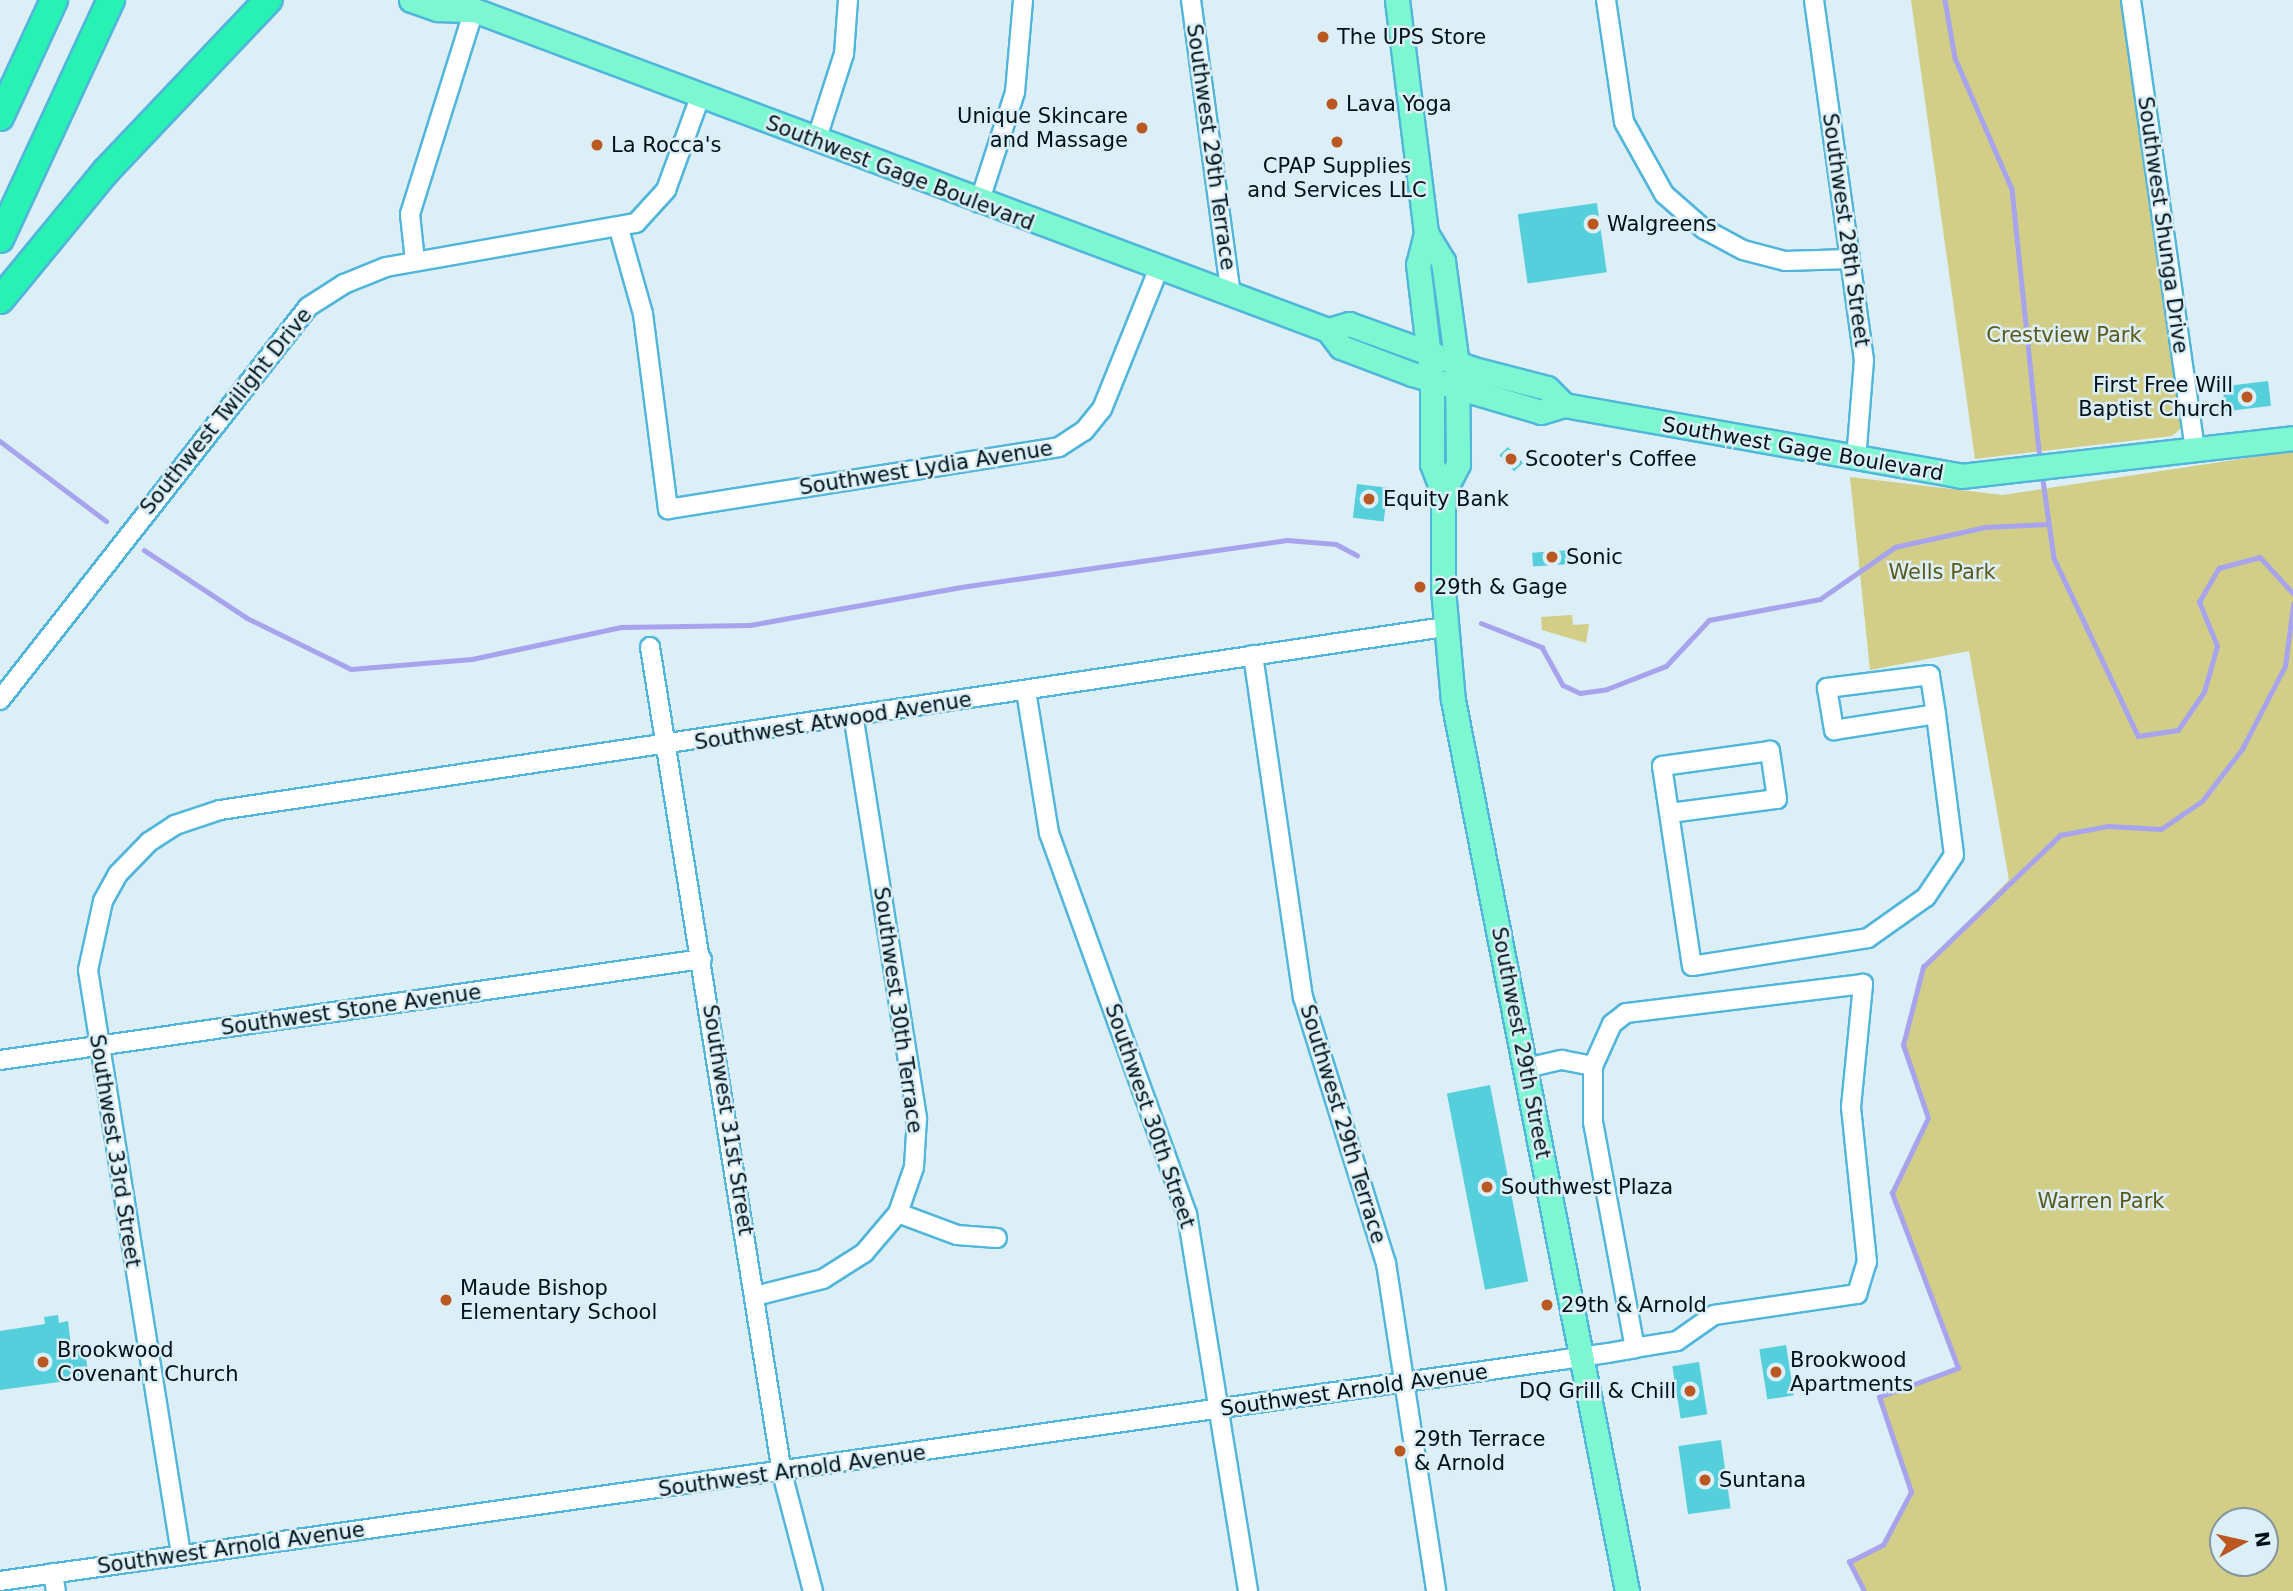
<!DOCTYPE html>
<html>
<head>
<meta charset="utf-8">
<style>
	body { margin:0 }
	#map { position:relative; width:2293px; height:1591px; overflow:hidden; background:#dceef6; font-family:"DejaVu Sans",sans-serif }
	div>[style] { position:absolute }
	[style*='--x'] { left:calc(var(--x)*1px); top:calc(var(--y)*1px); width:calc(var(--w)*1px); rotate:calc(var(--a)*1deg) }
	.green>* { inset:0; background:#d2ce87 }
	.stream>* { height:4.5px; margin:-2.25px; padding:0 2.25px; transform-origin:2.25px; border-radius:2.25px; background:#a7a4ed }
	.building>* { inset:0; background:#56cfdd; transform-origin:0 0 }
	.roads { filter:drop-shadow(2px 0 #50b6db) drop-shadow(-2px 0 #50b6db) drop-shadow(0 2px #50b6db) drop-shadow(0 -2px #50b6db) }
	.minor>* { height:18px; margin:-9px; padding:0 9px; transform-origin:9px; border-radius:9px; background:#fff }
	.major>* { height:23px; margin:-11.5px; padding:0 11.5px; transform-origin:11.5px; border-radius:11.5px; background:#7df7d1 }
	.highway>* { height:26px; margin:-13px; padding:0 13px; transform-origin:13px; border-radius:13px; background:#27f1b3 }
	.dots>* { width:19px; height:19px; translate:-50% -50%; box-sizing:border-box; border:4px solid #dceef6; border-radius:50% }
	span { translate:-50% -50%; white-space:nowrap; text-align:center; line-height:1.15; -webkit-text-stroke:5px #dceef6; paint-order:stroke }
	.poi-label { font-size:21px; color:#001119 }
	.left { translate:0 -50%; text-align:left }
	.right { translate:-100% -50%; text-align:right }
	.street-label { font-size:21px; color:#001119 }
	.park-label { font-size:21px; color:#5d591c }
	.north { position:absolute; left:2209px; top:1507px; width:70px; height:70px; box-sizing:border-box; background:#dceef6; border:2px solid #84969e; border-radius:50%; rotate:82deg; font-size:19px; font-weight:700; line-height:28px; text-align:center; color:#001119 }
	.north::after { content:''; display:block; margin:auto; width:24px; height:32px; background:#bb5721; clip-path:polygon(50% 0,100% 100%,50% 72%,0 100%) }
</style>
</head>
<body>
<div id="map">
	<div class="green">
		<div style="clip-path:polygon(1911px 0,2123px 0,2181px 407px,2180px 429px,2172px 436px,1975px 459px)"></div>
		<div style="clip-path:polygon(evenodd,2293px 451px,2293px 1591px,1864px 1591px,1849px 1562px,1883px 1545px,1911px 1492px,1879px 1397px,1958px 1367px,1892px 1193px,1928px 1118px,1903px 1045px,1923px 967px,2009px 880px,1969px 651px,1870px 670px,1850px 477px,2003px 495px,2293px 451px,2223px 1521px,2265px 1521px,2265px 1563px,2223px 1563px,2223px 1521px)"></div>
		<div style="clip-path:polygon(1572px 615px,1573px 625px,1589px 624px,1586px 643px,1542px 630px,1541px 617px)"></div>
	</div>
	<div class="stream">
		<div style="--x:1945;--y:0;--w:59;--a:80.2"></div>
		<div style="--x:1955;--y:58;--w:143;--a:66.5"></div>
		<div style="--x:2012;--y:189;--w:273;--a:84.1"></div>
		<div style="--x:0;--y:441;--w:133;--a:37"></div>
		<div style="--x:2042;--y:473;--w:86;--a:82"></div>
		<div style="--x:2054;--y:558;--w:197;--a:64.7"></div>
		<div style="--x:2138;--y:736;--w:40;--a:-8.5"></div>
		<div style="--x:2178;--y:730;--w:46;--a:-55.6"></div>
		<div style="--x:2204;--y:692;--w:48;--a:-74.2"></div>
		<div style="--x:2217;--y:646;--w:48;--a:-112.2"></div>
		<div style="--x:2199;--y:602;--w:39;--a:-60"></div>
		<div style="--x:2219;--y:568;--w:42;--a:-15"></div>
		<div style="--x:2260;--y:557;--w:49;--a:47.5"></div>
		<div style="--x:144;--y:550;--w:123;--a:33.4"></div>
		<div style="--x:247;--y:618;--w:116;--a:26.1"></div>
		<div style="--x:351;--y:669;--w:121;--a:-4.7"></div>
		<div style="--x:472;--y:659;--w:152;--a:-12.1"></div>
		<div style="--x:621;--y:627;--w:129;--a:-0.9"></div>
		<div style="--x:750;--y:625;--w:214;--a:-10.2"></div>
		<div style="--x:961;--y:587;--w:329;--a:-8.2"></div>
		<div style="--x:1287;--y:540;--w:49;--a:4.7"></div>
		<div style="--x:1336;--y:544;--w:24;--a:28"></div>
		<div style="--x:1481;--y:623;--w:66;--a:21.5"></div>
		<div style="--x:1542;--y:647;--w:43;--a:61.1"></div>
		<div style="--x:1563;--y:685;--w:19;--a:25"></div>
		<div style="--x:1580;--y:693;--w:27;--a:-8"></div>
		<div style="--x:1607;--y:689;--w:63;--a:-21.3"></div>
		<div style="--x:1666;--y:666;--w:63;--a:-46.9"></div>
		<div style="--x:1709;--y:620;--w:113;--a:-10.7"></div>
		<div style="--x:1820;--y:599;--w:91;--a:-34.7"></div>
		<div style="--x:1895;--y:547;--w:92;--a:-12.5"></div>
		<div style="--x:1985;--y:527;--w:63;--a:-2.7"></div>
		<div style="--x:1864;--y:1591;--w:33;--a:-117"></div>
		<div style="--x:1849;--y:1562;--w:38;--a:-27"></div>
		<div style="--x:1883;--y:1545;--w:60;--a:-62.2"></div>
		<div style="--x:1911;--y:1492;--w:100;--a:-108.6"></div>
		<div style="--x:1879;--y:1397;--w:84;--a:-20.2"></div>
		<div style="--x:1958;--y:1368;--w:187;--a:-110.7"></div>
		<div style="--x:1892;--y:1193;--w:83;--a:-64.4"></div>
		<div style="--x:1928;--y:1118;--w:77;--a:-108.9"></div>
		<div style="--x:1903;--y:1045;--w:81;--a:-75.6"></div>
		<div style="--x:1923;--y:967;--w:190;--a:-43.9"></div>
		<div style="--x:2060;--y:835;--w:49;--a:-10.6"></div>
		<div style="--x:2108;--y:826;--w:53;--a:3.2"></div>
		<div style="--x:2161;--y:829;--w:50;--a:-34.3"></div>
		<div style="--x:2202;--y:801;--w:66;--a:-52.4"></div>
		<div style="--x:2242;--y:749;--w:93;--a:-62.6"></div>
		<div style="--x:2285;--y:666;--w:62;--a:-82.5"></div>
	</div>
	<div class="building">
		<div style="left:1597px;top:203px;width:70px;height:80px;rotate:82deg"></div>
		<div style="left:2268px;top:381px;width:25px;height:46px;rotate:83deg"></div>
		<div style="left:1508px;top:447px;width:22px;height:12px;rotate:47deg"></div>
		<div style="left:1357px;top:484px;width:31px;height:34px;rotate:7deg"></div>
		<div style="left:1570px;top:550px;width:14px;height:38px;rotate:86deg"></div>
		<div style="left:1490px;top:1085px;width:200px;height:44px;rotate:79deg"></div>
		<div style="clip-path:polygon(58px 1315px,59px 1323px,68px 1321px,71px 1346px,84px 1344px,89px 1378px,0 1390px,0 1331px,45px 1324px,44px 1317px)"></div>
		<div style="left:1786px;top:1345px;width:51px;height:27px;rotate:81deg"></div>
		<div style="left:1699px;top:1362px;width:53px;height:27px;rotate:81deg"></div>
		<div style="left:1721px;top:1440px;width:69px;height:43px;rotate:82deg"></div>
	</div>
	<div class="roads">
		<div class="minor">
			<div style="--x:1191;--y:0;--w:297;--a:82.3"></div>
			<div style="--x:1606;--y:0;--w:123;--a:81.6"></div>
			<div style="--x:1624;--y:122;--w:82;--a:60.9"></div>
			<div style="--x:1664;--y:194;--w:53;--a:41.2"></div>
			<div style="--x:1704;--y:229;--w:44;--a:28.3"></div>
			<div style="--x:1743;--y:250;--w:43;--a:14.7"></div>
			<div style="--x:1785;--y:261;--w:65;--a:-1.8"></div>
			<div style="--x:1814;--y:0;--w:363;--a:82.1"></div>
			<div style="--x:1864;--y:360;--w:100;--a:94.6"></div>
			<div style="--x:2131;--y:0;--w:456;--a:81.9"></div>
			<div style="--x:816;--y:141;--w:91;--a:-72.2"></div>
			<div style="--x:844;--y:54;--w:54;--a:-85.8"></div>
			<div style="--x:979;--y:203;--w:117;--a:-72"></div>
			<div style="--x:1015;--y:92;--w:92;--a:-85"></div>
			<div style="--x:619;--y:229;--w:88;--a:74.2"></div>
			<div style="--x:643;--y:314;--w:197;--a:82.7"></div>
			<div style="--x:668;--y:509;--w:396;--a:-9"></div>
			<div style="--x:1059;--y:447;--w:30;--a:-33"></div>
			<div style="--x:1084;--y:431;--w:28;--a:-51"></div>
			<div style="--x:1102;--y:409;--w:152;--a:-68"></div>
			<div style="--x:415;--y:261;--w:47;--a:-96.1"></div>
			<div style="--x:410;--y:214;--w:214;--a:-72.6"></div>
			<div style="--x:650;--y:647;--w:836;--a:80.92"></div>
			<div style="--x:782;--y:1473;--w:122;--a:75.3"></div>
			<div style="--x:1253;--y:655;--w:346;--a:81.7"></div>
			<div style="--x:1303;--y:997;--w:279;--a:72.7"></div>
			<div style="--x:1386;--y:1263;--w:332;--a:81.3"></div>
			<div style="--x:1026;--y:691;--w:144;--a:80.8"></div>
			<div style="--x:1049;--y:833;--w:405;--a:70.1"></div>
			<div style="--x:1187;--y:1214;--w:382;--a:80.8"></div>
			<div style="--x:0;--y:700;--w:499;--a:-51.9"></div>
			<div style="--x:308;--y:307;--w:43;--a:-32.6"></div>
			<div style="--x:344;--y:284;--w:45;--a:-22"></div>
			<div style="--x:386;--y:267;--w:254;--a:-10"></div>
			<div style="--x:636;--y:223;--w:45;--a:-47.7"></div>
			<div style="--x:666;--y:190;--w:99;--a:-69.9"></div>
			<div style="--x:1670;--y:813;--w:108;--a:-7.5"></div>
			<div style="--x:1777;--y:799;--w:49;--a:-98.3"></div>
			<div style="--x:1770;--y:751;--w:109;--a:172.1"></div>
			<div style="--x:1662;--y:766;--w:202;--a:81.5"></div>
			<div style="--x:1692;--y:966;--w:178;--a:-9"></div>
			<div style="--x:1868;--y:938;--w:71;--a:-35.3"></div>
			<div style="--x:1926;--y:897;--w:50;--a:-56.3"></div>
			<div style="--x:1954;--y:855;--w:142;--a:-97.3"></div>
			<div style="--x:1936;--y:714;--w:39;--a:-99"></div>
			<div style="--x:1930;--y:675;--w:104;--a:172.8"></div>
			<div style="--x:1827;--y:688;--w:43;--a:80.5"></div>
			<div style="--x:1834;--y:730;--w:103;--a:-8.9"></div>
			<div style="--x:0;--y:1060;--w:709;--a:-8.19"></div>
			<div style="--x:1526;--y:1068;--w:37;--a:-13"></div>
			<div style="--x:1562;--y:1060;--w:32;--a:11"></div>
			<div style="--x:898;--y:1213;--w:63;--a:20.4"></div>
			<div style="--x:957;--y:1235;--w:40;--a:4.3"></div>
			<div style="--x:755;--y:1296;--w:70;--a:-14"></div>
			<div style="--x:823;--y:1279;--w:49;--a:-32.4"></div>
			<div style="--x:864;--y:1253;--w:52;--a:-49.6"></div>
			<div style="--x:898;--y:1213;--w:49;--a:-70.8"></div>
			<div style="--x:914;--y:1167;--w:49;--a:-86.5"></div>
			<div style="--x:917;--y:1118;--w:404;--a:-99"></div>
			<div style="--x:181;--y:1554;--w:591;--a:-99.05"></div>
			<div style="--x:88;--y:970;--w:71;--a:-77.7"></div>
			<div style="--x:103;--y:901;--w:31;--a:-61"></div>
			<div style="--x:118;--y:874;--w:45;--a:-45.9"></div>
			<div style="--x:149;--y:842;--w:31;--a:-33"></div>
			<div style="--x:175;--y:825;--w:47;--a:-18.4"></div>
			<div style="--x:220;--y:810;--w:1239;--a:-8.5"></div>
			<div style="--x:53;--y:1573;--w:18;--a:81"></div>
			<div style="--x:0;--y:1581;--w:1576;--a:-8.06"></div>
			<div style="--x:1560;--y:1360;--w:49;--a:-8.3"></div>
			<div style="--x:1608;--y:1353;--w:27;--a:-10"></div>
			<div style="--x:1635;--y:1348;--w:11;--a:-10"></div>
			<div style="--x:1646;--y:1346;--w:31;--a:-9"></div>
			<div style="--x:1677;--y:1341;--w:45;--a:-35.1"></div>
			<div style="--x:1714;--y:1315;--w:145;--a:-8.4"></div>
			<div style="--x:1857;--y:1294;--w:34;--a:-73"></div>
			<div style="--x:1867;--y:1262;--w:156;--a:-95.9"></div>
			<div style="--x:1851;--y:1107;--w:124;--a:-84.4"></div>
			<div style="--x:1863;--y:984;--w:239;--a:173"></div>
			<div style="--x:1626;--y:1013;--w:18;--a:142"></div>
			<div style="--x:1612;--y:1024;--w:46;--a:114.3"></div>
			<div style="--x:1593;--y:1066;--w:56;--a:90"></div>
			<div style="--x:1593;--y:1122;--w:230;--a:79.5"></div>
		</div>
		<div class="major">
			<div style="--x:411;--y:0;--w:28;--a:19"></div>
			<div style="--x:437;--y:9;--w:37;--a:2"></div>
			<div style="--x:474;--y:10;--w:912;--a:20.54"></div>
			<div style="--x:1328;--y:330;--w:21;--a:53"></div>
			<div style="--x:1341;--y:347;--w:76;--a:20.8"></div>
			<div style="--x:1412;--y:374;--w:134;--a:16.4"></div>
			<div style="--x:1541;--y:412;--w:24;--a:-17"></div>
			<div style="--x:1564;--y:405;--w:403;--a:10.1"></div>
			<div style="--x:1961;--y:476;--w:334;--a:-6.5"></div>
			<div style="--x:1397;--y:0;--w:235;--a:82.9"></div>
			<div style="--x:1426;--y:233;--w:32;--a:104"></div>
			<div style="--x:1418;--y:264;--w:118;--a:83.2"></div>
			<div style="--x:1432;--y:381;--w:83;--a:90"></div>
			<div style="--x:1432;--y:464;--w:31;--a:69"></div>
			<div style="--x:1443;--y:493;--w:96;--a:90"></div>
			<div style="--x:1443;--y:589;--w:111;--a:84.9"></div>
			<div style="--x:1453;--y:700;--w:908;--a:78.95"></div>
			<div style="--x:1426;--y:233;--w:33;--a:59"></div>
			<div style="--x:1443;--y:261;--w:104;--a:82.3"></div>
			<div style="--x:1457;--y:364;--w:100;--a:89.4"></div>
			<div style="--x:1458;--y:464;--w:33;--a:117"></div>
			<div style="--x:1328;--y:330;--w:22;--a:-16"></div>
			<div style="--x:1349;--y:324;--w:132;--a:19.9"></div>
			<div style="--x:1473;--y:369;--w:76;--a:14.4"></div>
			<div style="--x:1547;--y:388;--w:24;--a:45"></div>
		</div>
		<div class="highway">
			<div style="--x:0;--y:117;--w:129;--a:-65.2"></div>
			<div style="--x:0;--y:239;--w:264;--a:-65.1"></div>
			<div style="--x:0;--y:300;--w:167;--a:-50.6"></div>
			<div style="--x:106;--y:171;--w:236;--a:-46.5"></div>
		</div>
	</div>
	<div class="dots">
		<div style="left:1323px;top:37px;background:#bb5721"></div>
		<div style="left:1332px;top:104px;background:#bb5721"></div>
		<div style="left:1142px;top:128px;background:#bb5721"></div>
		<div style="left:1337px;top:142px;background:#bb5721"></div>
		<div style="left:597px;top:145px;background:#bb5721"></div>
		<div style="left:1593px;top:224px;background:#bb5721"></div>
		<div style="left:2247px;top:397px;background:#bb5721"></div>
		<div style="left:1511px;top:459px;background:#bb5721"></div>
		<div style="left:1369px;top:499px;background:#bb5721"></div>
		<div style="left:1552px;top:557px;background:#bb5721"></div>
		<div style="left:1420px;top:587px;background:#bb5721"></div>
		<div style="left:1487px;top:1187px;background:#bb5721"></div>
		<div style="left:446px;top:1300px;background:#bb5721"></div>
		<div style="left:1547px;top:1305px;background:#bb5721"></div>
		<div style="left:43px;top:1362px;background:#bb5721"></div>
		<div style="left:1776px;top:1372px;background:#bb5721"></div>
		<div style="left:1690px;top:1391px;background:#bb5721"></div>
		<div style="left:1400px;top:1451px;background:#bb5721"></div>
		<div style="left:1705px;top:1480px;background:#bb5721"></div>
	</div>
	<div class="poi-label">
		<span class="left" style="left:1337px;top:37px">The UPS Store</span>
		<span class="left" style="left:1346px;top:104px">Lava Yoga</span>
		<span class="right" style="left:1128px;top:128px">Unique Skincare<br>and Massage</span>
		<span class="left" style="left:611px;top:145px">La Rocca's</span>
		<span style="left:1337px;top:178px">CPAP Supplies<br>and Services LLC</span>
		<span class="left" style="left:1607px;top:224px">Walgreens</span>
		<span class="right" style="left:2233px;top:397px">First Free Will<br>Baptist Church</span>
		<span class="left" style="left:1525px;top:459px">Scooter's Coffee</span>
		<span class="left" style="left:1383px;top:499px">Equity Bank</span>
		<span class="left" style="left:1566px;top:557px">Sonic</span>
		<span class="left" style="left:1434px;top:587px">29th &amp; Gage</span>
		<span class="left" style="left:1501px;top:1187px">Southwest Plaza</span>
		<span class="left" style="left:460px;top:1300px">Maude Bishop<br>Elementary School</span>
		<span class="left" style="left:1561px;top:1305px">29th &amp; Arnold</span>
		<span class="left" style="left:57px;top:1362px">Brookwood<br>Covenant Church</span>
		<span class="left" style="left:1790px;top:1372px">Brookwood<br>Apartments</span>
		<span class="right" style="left:1676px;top:1391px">DQ Grill &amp; Chill</span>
		<span class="left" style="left:1414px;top:1451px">29th Terrace<br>&amp; Arnold</span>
		<span class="left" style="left:1719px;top:1480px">Suntana</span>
	</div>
	<div class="street-label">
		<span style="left:1211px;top:147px;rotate:82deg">Southwest 29th Terrace</span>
		<span style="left:900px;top:173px;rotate:21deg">Southwest Gage Boulevard</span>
		<span style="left:2163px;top:225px;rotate:82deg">Southwest Shunga Drive</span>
		<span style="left:1846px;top:230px;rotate:82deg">Southwest 28th Street</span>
		<span style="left:226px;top:411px;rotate:-51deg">Southwest Twilight Drive</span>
		<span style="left:1803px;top:449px;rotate:10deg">Southwest Gage Boulevard</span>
		<span style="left:926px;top:468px;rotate:-9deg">Southwest Lydia Avenue</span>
		<span style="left:833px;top:721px;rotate:-9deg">Southwest Atwood Avenue</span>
		<span style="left:351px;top:1010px;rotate:-8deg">Southwest Stone Avenue</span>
		<span style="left:898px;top:1010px;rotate:82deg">Southwest 30th Terrace</span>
		<span style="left:1521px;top:1043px;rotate:79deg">Southwest 29th Street</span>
		<span style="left:1150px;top:1116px;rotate:71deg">Southwest 30th Street</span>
		<span style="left:728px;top:1120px;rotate:81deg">Southwest 31st Street</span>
		<span style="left:1343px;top:1124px;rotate:73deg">Southwest 29th Terrace</span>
		<span style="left:115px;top:1151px;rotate:81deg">Southwest 33rd Street</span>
		<span style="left:1354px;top:1390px;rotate:-8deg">Southwest Arnold Avenue</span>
		<span style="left:792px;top:1471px;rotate:-8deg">Southwest Arnold Avenue</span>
		<span style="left:231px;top:1548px;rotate:-8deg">Southwest Arnold Avenue</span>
	</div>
	<div class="park-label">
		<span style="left:2064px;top:335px">Crestview Park</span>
		<span style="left:1942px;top:572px">Wells Park</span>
		<span style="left:2101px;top:1201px">Warren Park</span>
	</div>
	<div class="north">N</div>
</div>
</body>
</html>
